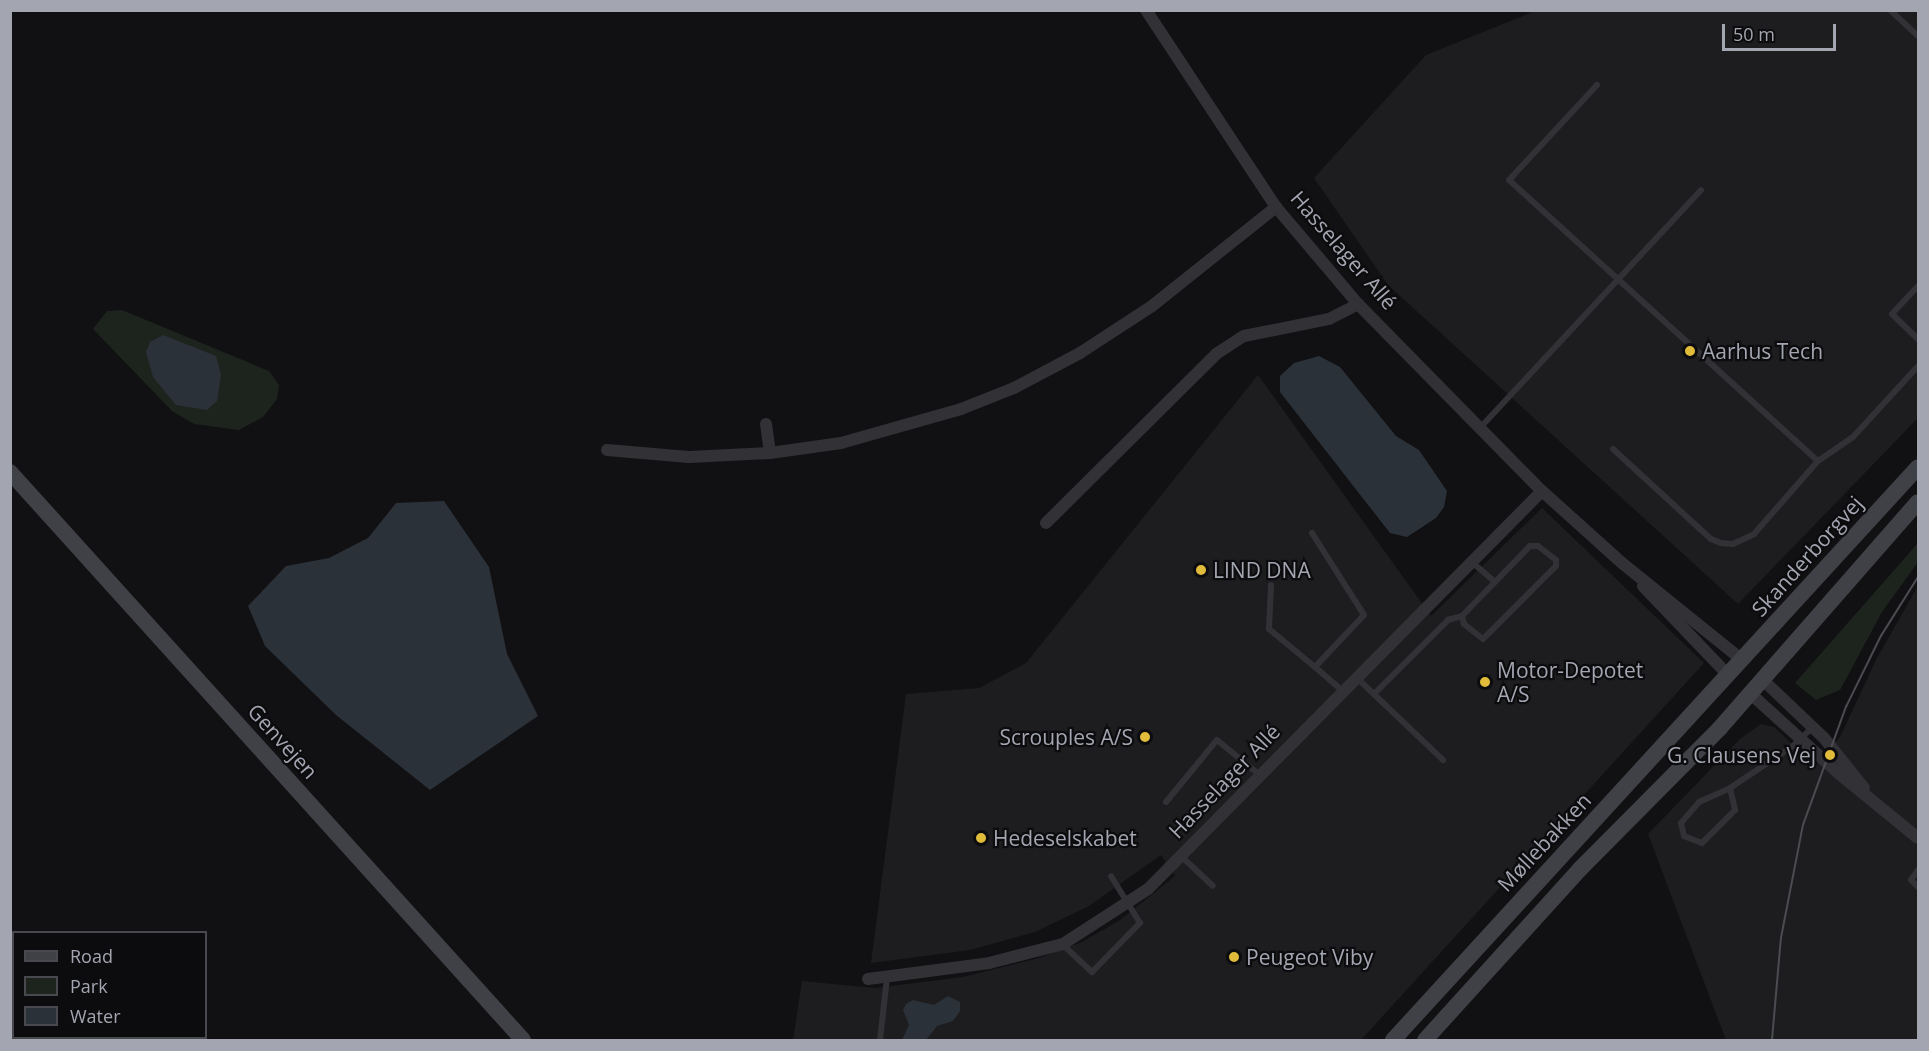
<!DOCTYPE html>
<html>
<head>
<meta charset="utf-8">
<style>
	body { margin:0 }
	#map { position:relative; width:1929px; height:1051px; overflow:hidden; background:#111012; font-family:"Open Sans",sans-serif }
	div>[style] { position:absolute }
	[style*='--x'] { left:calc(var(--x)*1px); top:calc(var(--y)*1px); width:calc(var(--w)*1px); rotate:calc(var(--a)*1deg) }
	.built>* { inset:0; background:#1d1d1f }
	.green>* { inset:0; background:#1d241e }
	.water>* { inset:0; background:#2b3139 }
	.lane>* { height:6px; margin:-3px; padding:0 3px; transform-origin:3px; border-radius:3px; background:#323236 }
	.street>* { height:12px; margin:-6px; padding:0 6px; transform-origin:6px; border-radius:6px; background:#323236 }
	.secondary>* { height:16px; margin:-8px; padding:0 8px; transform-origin:8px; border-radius:8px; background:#404146 }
	.tram>* { height:1.5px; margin:-0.75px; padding:0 0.75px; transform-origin:0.75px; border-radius:0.75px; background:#4b4c51 }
	.dots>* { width:16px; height:16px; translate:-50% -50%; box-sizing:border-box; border:3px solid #0c0b0d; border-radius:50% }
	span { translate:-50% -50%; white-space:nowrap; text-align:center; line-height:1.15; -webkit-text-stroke:4.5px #0c0b0d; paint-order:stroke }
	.street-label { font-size:21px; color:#a3a6b1 }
	.poi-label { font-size:21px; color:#a3a6b1 }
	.left { translate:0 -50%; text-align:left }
	.right { translate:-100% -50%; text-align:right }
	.frame { position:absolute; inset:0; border:12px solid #a3a6b1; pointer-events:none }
	.legend { position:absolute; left:12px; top:931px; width:195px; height:108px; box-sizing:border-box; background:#0c0b0d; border:2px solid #48494f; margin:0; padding:8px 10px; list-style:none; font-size:18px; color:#a3a6b1 }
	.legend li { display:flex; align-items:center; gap:12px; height:30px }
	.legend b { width:30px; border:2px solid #48494f }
	.scale { position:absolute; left:1722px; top:24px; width:114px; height:27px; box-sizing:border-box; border:3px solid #a3a6b1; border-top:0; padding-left:8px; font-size:18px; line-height:21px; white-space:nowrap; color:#a3a6b1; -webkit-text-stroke:4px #0c0b0d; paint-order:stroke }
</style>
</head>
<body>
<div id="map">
	<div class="built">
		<div style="clip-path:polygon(1535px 11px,1918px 11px,1918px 418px,1738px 604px,1388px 285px,1314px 178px,1426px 55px)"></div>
		<div style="clip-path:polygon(1258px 375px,1431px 616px,1542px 508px,1704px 663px,1361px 1040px,793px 1040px,802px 981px,875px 988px,963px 977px,1039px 958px,1082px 942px,1120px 920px,1175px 876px,1161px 855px,1089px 906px,1035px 932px,970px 950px,871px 963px,906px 694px,979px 688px,1026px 663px)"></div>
		<div style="clip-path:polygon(1918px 586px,1918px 1040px,1726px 1040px,1648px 834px,1740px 739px,1761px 724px,1774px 727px,1815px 766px,1840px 737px,1877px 658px)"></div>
	</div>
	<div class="green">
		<div style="clip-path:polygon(122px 310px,269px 371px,279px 385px,277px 399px,263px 417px,239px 430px,194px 424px,172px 411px,93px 329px,107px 311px)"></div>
		<div style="clip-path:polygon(1918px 543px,1918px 562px,1882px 612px,1840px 690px,1816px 700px,1795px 683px)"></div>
	</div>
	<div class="water">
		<div style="clip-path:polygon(163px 335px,216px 356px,221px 375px,217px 401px,207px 410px,176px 405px,153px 377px,146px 352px,150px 342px)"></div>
		<div style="clip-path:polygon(1319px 356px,1340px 367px,1396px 436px,1419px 450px,1447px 491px,1444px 507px,1436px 518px,1407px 537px,1390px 533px,1280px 392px,1280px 376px,1294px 363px)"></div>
		<div style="clip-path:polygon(444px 501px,489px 567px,507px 654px,538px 716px,430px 790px,336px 715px,265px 646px,248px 606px,286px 566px,329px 558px,368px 538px,396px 503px)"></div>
		<div style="clip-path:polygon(948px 996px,960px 1002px,960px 1011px,953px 1021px,937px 1026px,926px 1040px,902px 1040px,909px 1025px,903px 1010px,906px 1004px,913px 1000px,934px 1005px)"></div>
	</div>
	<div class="lane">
		<div style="--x:1890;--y:10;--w:38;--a:43"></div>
		<div style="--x:1597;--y:85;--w:129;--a:132.8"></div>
		<div style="--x:1509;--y:180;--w:418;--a:42.3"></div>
		<div style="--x:1818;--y:461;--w:42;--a:-34.4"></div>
		<div style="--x:1853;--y:437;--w:96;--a:-47.5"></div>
		<div style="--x:1918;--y:286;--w:38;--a:133"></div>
		<div style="--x:1892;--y:314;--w:36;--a:44"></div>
		<div style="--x:1479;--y:429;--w:326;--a:-47.1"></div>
		<div style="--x:1613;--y:449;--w:133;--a:42.6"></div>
		<div style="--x:1711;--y:539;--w:11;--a:22"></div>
		<div style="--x:1721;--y:543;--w:12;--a:5"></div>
		<div style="--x:1733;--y:544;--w:23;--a:-25"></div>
		<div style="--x:1754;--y:534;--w:97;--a:-48.8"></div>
		<div style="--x:1312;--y:533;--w:97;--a:57.6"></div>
		<div style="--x:1364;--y:615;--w:71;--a:133.3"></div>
		<div style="--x:1315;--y:667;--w:37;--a:41"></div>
		<div style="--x:1472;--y:562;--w:30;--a:41"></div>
		<div style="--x:1495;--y:582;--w:50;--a:-45.8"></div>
		<div style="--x:1530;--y:546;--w:8;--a:0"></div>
		<div style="--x:1538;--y:546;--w:23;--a:38"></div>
		<div style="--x:1556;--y:560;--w:6;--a:90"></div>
		<div style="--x:1556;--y:566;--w:103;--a:135"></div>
		<div style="--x:1483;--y:639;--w:24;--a:-142"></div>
		<div style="--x:1464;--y:624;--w:8;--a:-104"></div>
		<div style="--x:1462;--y:616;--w:47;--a:-45.9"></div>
		<div style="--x:1271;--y:585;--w:44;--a:92.6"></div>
		<div style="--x:1269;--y:629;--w:60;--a:39.6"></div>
		<div style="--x:1357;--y:678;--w:119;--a:43.6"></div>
		<div style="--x:1374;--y:694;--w:105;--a:-45"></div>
		<div style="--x:1448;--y:620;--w:15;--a:-16"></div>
		<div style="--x:1730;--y:788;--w:23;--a:77"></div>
		<div style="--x:1735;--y:810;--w:47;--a:135"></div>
		<div style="--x:1702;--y:843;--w:19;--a:-159"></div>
		<div style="--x:1684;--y:836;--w:13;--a:-103"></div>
		<div style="--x:1681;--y:823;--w:28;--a:-49"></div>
		<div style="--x:1699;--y:802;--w:34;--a:-24"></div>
		<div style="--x:1730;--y:788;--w:76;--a:-33.7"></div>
		<div style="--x:1793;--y:746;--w:28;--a:-44"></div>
		<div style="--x:1166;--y:802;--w:80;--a:-50.6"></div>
		<div style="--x:1217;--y:740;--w:57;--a:39.3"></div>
		<div style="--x:1182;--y:857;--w:42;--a:43.1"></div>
		<div style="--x:1918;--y:870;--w:12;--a:125"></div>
		<div style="--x:1911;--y:880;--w:10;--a:45"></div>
		<div style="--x:1063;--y:945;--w:40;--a:43"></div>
		<div style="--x:1092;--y:972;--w:69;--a:-45.6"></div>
		<div style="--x:1140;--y:923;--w:55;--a:-121.7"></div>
		<div style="--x:880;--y:1040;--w:62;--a:-83.6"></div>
	</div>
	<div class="street">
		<div style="--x:1146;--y:10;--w:236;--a:56.6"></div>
		<div style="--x:1276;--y:207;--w:127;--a:49.8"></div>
		<div style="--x:1358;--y:304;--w:262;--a:45.5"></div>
		<div style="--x:1542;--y:491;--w:108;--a:42"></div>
		<div style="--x:1622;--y:563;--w:154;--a:38.9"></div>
		<div style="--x:766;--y:424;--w:29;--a:82"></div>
		<div style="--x:607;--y:450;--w:82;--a:4.9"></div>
		<div style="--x:689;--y:457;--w:81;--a:-2.8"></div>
		<div style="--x:770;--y:453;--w:72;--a:-8"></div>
		<div style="--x:841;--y:443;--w:125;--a:-15.8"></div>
		<div style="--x:961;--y:409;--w:57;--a:-21.6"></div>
		<div style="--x:1014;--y:388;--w:75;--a:-27.9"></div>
		<div style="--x:1080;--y:353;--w:86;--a:-33.1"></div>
		<div style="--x:1152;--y:306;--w:159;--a:-38.6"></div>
		<div style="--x:1046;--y:523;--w:240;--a:-44.8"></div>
		<div style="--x:1216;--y:354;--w:33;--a:-33"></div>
		<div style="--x:1244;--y:336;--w:87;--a:-11.3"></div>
		<div style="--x:1329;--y:319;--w:33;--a:-27"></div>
		<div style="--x:1643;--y:586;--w:123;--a:46.3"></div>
		<div style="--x:1763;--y:680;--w:84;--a:43.6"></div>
		<div style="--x:1824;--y:738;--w:64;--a:51.3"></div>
		<div style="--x:1751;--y:694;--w:116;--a:42.2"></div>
		<div style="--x:1837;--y:772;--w:104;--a:39.2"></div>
		<div style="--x:868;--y:979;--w:122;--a:-7.5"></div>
		<div style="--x:989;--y:963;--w:76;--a:-14.4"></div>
		<div style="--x:1063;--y:944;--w:101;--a:-32.9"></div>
		<div style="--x:1148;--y:889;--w:560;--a:-45.29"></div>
	</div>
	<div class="secondary">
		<div style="--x:10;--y:472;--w:765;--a:47.91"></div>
		<div style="--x:1393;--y:1040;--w:777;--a:-47.5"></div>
		<div style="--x:1425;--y:1040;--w:231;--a:-47.8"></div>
		<div style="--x:1580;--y:869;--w:199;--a:-45.2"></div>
		<div style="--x:1720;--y:728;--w:300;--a:-48.8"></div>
	</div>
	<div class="tram">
		<div style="--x:1772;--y:1040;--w:102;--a:-85"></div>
		<div style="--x:1781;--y:938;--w:115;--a:-79"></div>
		<div style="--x:1803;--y:825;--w:126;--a:-70"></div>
		<div style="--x:1846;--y:707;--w:79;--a:-63.8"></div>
		<div style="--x:1881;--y:636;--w:70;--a:-57.9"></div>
	</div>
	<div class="dots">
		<div style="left:1690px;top:351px;background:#e0bc3a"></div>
		<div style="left:1201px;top:570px;background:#e0bc3a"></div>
		<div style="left:1485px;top:682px;background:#e0bc3a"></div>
		<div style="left:1145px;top:737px;background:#e0bc3a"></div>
		<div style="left:1830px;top:755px;background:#e0bc3a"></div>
		<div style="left:981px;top:838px;background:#e0bc3a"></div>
		<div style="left:1234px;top:957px;background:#e0bc3a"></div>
	</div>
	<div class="street-label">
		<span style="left:1344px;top:250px;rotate:49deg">Hasselager Allé</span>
		<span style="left:1807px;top:556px;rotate:-48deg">Skanderborgvej</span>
		<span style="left:283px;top:741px;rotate:48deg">Genvejen</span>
		<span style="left:1224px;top:781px;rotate:-46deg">Hasselager Allé</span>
		<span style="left:1544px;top:842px;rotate:-47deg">Møllebakken</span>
	</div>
	<div class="poi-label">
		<span class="left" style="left:1702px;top:351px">Aarhus Tech</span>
		<span class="left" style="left:1213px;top:570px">LIND DNA</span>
		<span class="left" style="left:1497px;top:682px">Motor-Depotet<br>A/S</span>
		<span class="right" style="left:1133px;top:737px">Scrouples A/S</span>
		<span class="right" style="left:1816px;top:755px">G. Clausens Vej</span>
		<span class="left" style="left:993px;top:838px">Hedeselskabet</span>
		<span class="left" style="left:1246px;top:957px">Peugeot Viby</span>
	</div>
	<div class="frame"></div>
	<ul class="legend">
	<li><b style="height:8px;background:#404146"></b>Road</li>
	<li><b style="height:16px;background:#1d241e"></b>Park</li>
	<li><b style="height:16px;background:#2b3139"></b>Water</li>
	</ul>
	<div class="scale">50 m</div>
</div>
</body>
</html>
